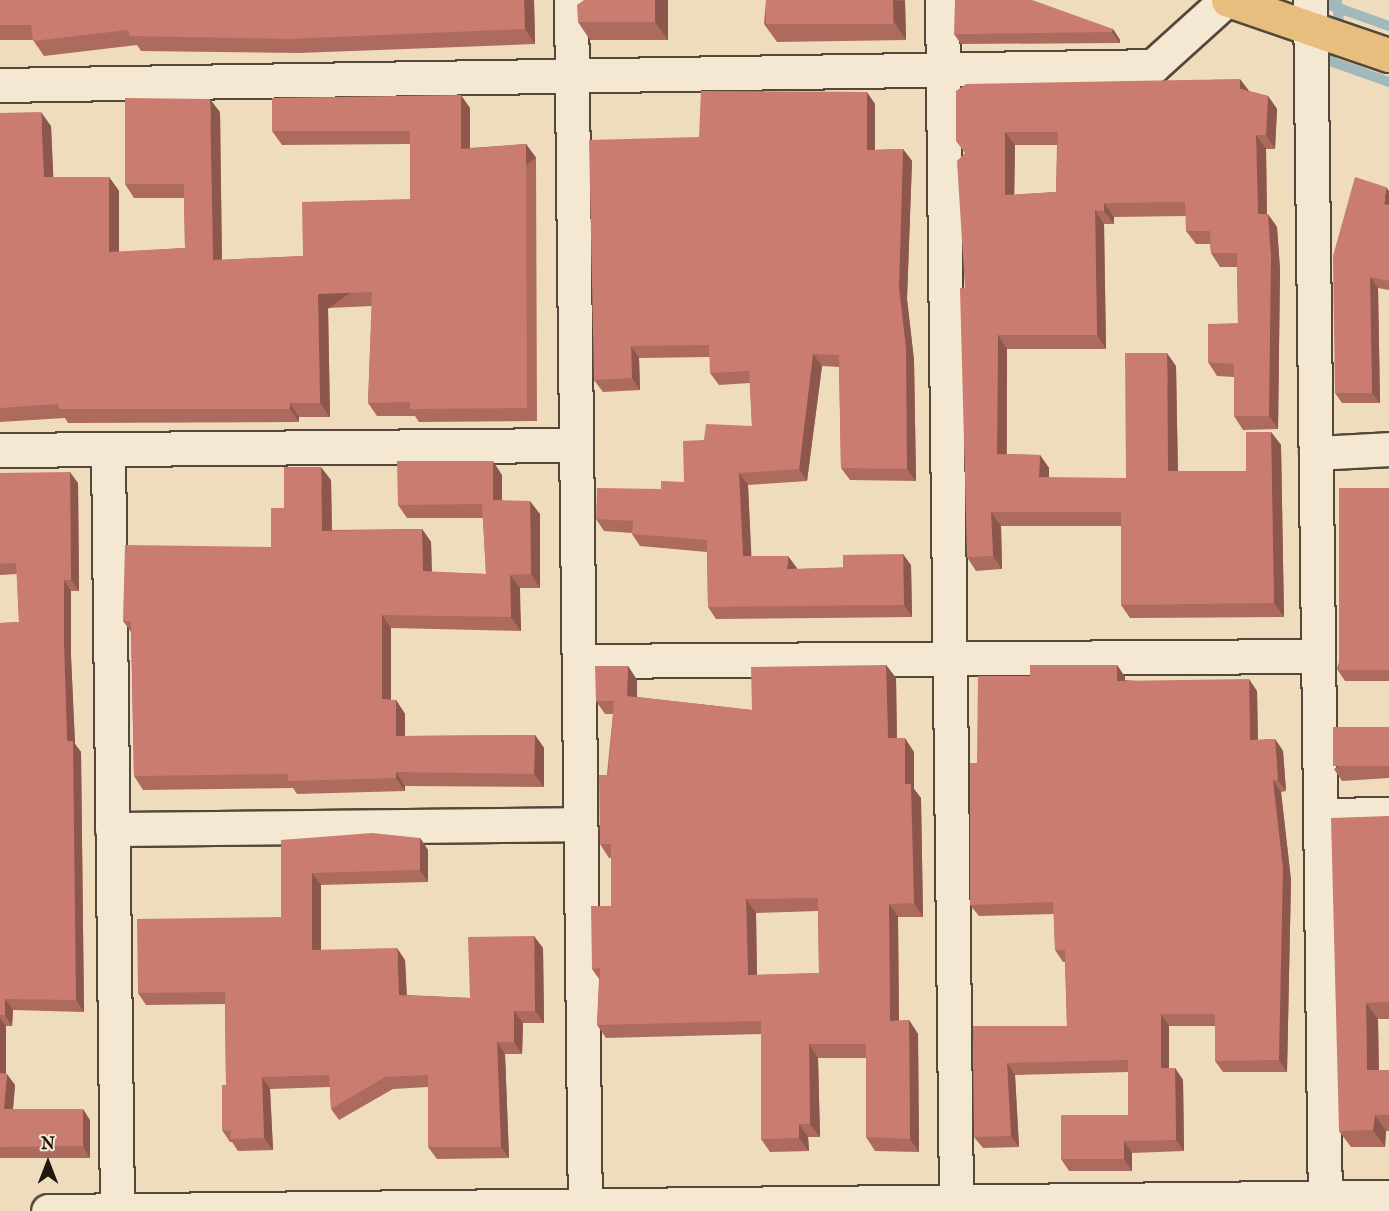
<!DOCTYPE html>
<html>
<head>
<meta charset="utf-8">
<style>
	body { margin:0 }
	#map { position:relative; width:1389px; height:1211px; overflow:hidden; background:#efdcbc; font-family:"IM FELL English",serif }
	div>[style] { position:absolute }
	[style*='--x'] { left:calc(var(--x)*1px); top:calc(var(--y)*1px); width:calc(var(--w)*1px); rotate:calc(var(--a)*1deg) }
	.stream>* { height:10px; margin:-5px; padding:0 5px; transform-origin:5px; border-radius:5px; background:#9fb9bc }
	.roads { filter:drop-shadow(2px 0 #54483a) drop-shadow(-2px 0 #54483a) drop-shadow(0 2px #54483a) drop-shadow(0 -2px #54483a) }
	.minor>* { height:33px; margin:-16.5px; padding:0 16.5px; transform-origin:16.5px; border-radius:16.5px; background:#f5e8d3 }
	.major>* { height:33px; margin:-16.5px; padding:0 16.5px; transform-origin:16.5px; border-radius:16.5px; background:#e8be7e }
	.wall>* { inset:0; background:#ad6b5f }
	.shaded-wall>* { inset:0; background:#8d574e; transform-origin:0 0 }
	.building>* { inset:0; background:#c97c6f; transform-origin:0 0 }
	span { translate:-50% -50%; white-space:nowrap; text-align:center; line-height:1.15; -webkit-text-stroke:5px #f5e8d3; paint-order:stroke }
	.north { position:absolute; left:18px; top:1133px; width:60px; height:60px; -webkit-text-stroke:4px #f5e8d3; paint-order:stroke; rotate:0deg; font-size:16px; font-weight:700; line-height:24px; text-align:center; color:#21160e }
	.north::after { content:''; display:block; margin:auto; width:21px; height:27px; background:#21160e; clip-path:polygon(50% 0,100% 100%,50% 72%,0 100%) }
</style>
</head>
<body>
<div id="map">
	<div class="stream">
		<div style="--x:1316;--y:0;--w:77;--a:19.6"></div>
		<div style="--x:1337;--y:0;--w:37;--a:85"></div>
		<div style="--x:1340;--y:37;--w:26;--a:113"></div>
		<div style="--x:1330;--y:61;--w:63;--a:19.6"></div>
	</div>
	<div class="roads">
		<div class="minor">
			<div style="--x:571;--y:0;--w:1211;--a:89.34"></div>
			<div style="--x:942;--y:0;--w:1200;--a:89.33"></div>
			<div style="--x:1310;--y:0;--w:1211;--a:89.29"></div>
			<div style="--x:0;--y:85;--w:1153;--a:-0.94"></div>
			<div style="--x:1153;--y:66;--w:98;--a:-42.1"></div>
			<div style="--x:0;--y:450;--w:576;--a:-0.5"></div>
			<div style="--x:108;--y:450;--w:760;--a:89.32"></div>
			<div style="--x:1316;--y:453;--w:73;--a:-3.1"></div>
			<div style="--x:579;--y:661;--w:739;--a:-0.39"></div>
			<div style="--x:1320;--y:815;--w:69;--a:-0.8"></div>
			<div style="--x:112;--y:829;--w:468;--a:-0.6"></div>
			<div style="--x:48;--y:1211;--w:1341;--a:-0.6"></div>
		</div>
		<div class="major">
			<div style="--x:1228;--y:0;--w:170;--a:18.9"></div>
		</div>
	</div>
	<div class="wall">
		<div style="clip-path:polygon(0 0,534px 0,535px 44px,299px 53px,141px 51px,137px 45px,44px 56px,33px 40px,0 40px)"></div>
		<div style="clip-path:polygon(668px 0,668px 40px,590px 40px,578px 22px)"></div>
		<div style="clip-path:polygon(766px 0,905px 0,906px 40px,777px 42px,764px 24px)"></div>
		<div style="clip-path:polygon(1113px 29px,1120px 40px,1120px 43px,961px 44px,954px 34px)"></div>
		<div style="clip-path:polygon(evenodd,956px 91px,1249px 91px,1268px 96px,1277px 109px,1275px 149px,1266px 149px,1267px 214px,1277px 227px,1280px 269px,1278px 429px,1243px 430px,1234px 416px,1234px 377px,1217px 376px,1208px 362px,1238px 323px,1237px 267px,1220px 267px,1211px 253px,1210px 244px,1196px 244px,1186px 231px,1186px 216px,1114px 217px,1114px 224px,1104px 224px,1106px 349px,1007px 349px,1007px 454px,1040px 455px,1049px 468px,1049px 478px,1126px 478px,1176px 366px,1178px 471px,1246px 471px,1271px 432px,1281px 445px,1284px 617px,1130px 618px,1121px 605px,1121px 526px,1001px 526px,1002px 569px,976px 571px,967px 557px,965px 153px,956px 91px,1015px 145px,1057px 145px,1056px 192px,1014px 195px,1015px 145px)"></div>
		<div style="clip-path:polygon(875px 104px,875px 150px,903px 149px,912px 161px,907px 299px,914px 360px,916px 481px,850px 480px,841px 468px,839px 367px,822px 366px,807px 481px,748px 485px,751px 556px,797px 568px,797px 569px,911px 565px,912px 617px,716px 619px,708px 607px,707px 552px,640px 546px,632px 534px,632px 533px,604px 531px,596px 519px,661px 489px,684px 482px,704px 440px,752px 426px,750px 383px,719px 385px,710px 373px,710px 357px,639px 358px,640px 390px,603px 392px,594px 380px,699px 137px)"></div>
		<div style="clip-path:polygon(470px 108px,470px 148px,526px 144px,536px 158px,537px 421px,419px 422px,415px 416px,377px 416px,368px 403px,372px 306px,328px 308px,330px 417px,299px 417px,299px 422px,68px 423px,65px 418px,0 422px,0 113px,51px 126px,53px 177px,109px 177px,119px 191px,119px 252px,185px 248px,184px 198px,134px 198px,125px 184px,220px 112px,222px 260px,303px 256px,410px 199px,410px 144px,282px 145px,272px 131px)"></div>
		<div style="clip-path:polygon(1389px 191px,1389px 290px,1378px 288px,1380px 403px,1342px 403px,1335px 393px)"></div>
		<div style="clip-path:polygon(0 473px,78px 483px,79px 591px,71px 591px,71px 656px,75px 744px,81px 752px,84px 1012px,13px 1010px,12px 1026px,6px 1026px,6px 1074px,15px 1085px,13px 1109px,90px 1120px,90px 1158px,0 1158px,0 623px,19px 622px,17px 574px,0 575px)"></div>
		<div style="clip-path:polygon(502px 475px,502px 500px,540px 514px,540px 588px,519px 588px,521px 631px,391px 628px,391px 700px,396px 700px,405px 714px,405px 736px,535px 735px,544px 748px,544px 787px,405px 786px,405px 791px,297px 794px,293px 788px,143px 790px,134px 776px,131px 632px,123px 621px,271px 547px,284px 508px,331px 480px,332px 530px,422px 529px,431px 542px,432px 572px,486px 574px,483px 518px,407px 518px,398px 505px)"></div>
		<div style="clip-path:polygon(1389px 488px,1389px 681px,1345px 681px,1337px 669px)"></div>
		<div style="clip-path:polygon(evenodd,886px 665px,896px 678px,897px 738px,914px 752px,914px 789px,921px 798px,923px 917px,898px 917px,899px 1021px,909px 1020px,918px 1034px,919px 1152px,875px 1151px,866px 1137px,866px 1058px,818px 1058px,820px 1137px,808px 1137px,809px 1151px,770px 1152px,761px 1139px,761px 1034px,606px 1038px,597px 1025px,599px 979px,592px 969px,611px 906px,611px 858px,609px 858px,600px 844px,613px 714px,605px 714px,596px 701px,628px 666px,637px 680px,637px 697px,752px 710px,886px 665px,818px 911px,819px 973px,757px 975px,756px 913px,818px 911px)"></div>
		<div style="clip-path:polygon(1117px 665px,1125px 677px,1125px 680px,1257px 691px,1258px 740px,1275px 739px,1283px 751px,1286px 791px,1281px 792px,1291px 880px,1287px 1072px,1223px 1072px,1215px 1061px,1215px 1026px,1169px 1026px,1169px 1068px,1175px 1068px,1183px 1080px,1184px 1151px,1132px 1153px,1132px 1171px,1069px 1171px,1061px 1159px,1128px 1115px,1128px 1072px,1015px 1075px,1019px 1147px,983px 1148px,974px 1137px,973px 1026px,1067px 1026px,1065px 962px,1063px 962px,1055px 950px,1054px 914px,979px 916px,970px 905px,977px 763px,1030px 676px)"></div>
		<div style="clip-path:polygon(1389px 727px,1389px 778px,1342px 781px,1334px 769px)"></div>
		<div style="clip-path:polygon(1389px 816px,1389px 1019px,1378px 1019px,1379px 1070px,1389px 1070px,1389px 1131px,1386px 1131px,1385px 1147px,1351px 1147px,1339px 1131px)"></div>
		<div style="clip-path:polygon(420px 838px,428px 850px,428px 882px,321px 885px,321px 950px,405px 960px,407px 995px,470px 998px,543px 948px,544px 1023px,523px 1023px,522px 1054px,505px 1054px,509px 1158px,437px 1159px,428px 1147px,428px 1087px,393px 1089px,339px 1120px,331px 1109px,330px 1087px,270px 1089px,273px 1150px,238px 1151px,232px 1142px,230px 1142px,222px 1130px,226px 1085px,225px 1004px,146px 1005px,138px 993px,281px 917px,281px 840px)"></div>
	</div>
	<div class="shaded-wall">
		<div style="clip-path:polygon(524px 0,534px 0,535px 44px,525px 29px)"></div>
		<div style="clip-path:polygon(655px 0,668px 0,668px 40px,655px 22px)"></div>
		<div style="clip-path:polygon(893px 0,905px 1px,906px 40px,894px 22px)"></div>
		<div style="clip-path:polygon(1113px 29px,1120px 40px,1120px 43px,1112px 32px)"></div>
		<div style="clip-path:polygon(1240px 79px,1250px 92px,1240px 89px)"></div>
		<div style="clip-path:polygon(867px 92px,875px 104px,875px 162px,867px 150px)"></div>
		<div style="clip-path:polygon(461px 95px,470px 108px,470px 162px,461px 149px)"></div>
		<div style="clip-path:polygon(1268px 96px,1277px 109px,1275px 149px,1266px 135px)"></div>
		<div style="clip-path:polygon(210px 99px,220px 112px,222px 274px,213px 260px)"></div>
		<div style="clip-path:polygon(41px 112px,51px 126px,54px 191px,44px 177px)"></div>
		<div style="clip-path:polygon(1005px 132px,1015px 145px,1014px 209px,1005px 195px)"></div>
		<div style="clip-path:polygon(1256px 135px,1266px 149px,1267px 227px,1258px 214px)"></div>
		<div style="left:526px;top:144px;width:17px;height:264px;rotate:54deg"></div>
		<div style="clip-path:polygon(903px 149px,912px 161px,907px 299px,914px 360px,916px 481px,907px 469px,899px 287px)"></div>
		<div style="clip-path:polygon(109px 177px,119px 191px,119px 266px,109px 252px)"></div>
		<div style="clip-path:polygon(1386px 187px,1389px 191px,1389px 211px,1384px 204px)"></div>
		<div style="clip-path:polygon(1104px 203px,1114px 217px,1114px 224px,1104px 211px)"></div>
		<div style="clip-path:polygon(1095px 210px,1104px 224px,1106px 349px,1097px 335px)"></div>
		<div style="clip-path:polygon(1268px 214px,1277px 227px,1280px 269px,1278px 429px,1269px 416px)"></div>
		<div style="clip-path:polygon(1370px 277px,1378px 288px,1380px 403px,1372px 393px)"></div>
		<div style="clip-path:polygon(318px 294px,328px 308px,330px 417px,320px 403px)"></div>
		<div style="clip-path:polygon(998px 335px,1007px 349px,1006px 467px,997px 454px)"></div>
		<div style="clip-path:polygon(631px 346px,639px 358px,640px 390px,632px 378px)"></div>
		<div style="clip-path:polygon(1167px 353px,1176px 366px,1178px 484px,1168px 471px)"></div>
		<div style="clip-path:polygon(813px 354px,822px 366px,807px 481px,799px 469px)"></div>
		<div style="clip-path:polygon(290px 403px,299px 417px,299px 422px,290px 409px)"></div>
		<div style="clip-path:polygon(1271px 432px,1281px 445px,1284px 617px,1274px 603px)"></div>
		<div style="clip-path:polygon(1040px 455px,1049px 468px,1049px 491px,1039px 477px)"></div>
		<div style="clip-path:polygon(493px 461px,502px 475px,502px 513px,493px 500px)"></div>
		<div style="clip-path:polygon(321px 467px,331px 480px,332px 544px,322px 531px)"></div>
		<div style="clip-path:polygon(70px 472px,78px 483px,79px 591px,71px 580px)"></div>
		<div style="clip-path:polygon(739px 473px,748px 485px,752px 568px,743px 556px)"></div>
		<div style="clip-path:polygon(530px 501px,540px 514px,540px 588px,531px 574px)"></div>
		<div style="clip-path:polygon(991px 512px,1001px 526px,1002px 569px,993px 556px)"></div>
		<div style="clip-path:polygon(422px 529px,431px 542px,432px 585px,423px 571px)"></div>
		<div style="clip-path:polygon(903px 554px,911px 565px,912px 617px,904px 605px)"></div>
		<div style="clip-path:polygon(788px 556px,797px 568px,795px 581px,787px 569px)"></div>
		<div style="clip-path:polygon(510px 575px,520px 588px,521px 631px,511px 617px)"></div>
		<div style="clip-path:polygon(64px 580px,71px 591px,71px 656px,75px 744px,81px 752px,84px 1012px,76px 1000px,64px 645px)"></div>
		<div style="clip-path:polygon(382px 615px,391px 628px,391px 712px,382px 699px)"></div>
		<div style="clip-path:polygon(886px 665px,896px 678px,897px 752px,888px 738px)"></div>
		<div style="clip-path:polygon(1117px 665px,1125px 677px,1125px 692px,1117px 681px)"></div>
		<div style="clip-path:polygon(628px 666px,637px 680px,637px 710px,627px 696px)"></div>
		<div style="clip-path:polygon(1249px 679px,1257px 691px,1258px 752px,1250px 740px)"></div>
		<div style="clip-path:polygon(396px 700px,405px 714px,405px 749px,396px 736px)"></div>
		<div style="clip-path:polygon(535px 735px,544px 748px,544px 787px,534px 774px)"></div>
		<div style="clip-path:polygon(905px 738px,914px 752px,914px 789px,921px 798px,923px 917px,914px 903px,905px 784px)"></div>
		<div style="clip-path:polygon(1275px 739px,1283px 751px,1286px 791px,1278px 780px)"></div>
		<div style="clip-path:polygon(396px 772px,405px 786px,405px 791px,396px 778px)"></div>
		<div style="clip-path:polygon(1273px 780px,1281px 792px,1291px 880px,1287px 1072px,1279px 1060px)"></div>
		<div style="clip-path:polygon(420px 838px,428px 850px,428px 882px,420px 870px)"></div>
		<div style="clip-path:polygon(312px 873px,321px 885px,321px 962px,312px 950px)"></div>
		<div style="clip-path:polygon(746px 899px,756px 913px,757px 988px,748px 975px)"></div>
		<div style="clip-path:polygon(889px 904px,898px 917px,899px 1034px,890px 1021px)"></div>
		<div style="clip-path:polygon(534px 936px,543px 948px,544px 1023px,535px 1011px)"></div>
		<div style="clip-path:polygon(397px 948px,405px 960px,407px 1007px,399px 995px)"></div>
		<div style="clip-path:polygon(5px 999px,13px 1010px,12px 1026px,5px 1015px)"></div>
		<div style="clip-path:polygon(1366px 1003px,1378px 1019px,1379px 1086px,1367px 1070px)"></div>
		<div style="clip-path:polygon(514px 1011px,523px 1023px,522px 1054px,514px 1042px)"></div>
		<div style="clip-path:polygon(1161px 1014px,1169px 1026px,1169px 1080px,1161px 1068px)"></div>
		<div style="clip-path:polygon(0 1018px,6px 1026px,6px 1083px,0 1075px)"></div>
		<div style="clip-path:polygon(909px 1020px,918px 1034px,919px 1152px,910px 1139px)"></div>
		<div style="clip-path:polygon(497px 1042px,505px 1054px,509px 1158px,501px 1147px)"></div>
		<div style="clip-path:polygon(809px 1044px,818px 1058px,820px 1137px,810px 1124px)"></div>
		<div style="clip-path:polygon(1007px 1063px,1015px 1075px,1019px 1147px,1011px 1136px)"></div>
		<div style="clip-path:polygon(1175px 1068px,1183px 1080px,1184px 1151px,1176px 1140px)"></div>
		<div style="clip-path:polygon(7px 1074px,15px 1085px,12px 1120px,4px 1109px)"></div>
		<div style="clip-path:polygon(262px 1077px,270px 1089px,273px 1150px,264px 1138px)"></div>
		<div style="clip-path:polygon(83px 1109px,90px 1120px,90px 1158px,83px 1146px)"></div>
		<div style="clip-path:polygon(1375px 1115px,1386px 1131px,1385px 1147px,1373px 1130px)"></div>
		<div style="clip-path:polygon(799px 1124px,808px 1137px,809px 1151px,799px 1138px)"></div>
		<div style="clip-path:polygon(1124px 1141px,1132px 1153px,1132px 1171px,1124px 1159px)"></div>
	</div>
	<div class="building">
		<div style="clip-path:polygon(0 0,524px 0,525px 29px,289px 39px,130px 36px,128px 30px,33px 41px,31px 25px,0 25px)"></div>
		<div style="clip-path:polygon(584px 0,655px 0,655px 22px,578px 22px,577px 5px)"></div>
		<div style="left:766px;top:0;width:127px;height:24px"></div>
		<div style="clip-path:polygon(955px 0,1032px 0,1113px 29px,1112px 32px,954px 34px)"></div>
		<div style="clip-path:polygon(evenodd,1240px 79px,1240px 89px,1268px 96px,1266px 135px,1256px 135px,1258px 214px,1268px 214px,1271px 256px,1269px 416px,1234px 416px,1234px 364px,1208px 362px,1208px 324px,1238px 323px,1237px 253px,1211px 253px,1210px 231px,1186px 231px,1185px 202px,1104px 203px,1104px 211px,1095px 210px,1097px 335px,998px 335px,997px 454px,1040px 455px,1039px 477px,1126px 478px,1125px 353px,1167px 353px,1168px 471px,1246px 471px,1246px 432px,1271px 432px,1274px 603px,1121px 605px,1121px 512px,991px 512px,993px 556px,967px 557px,960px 288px,965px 288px,957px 161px,965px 153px,956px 141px,956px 91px,966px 84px,1240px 79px,1005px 132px,1058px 132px,1056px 192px,1005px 195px,1005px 132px)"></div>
		<div style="clip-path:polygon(701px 91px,867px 92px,867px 150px,903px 149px,899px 287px,906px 348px,907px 469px,841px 468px,839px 355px,813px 354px,799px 469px,739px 473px,743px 556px,788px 556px,787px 569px,843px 568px,843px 555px,903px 554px,904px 605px,708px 607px,707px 540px,632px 534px,633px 521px,596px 519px,597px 488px,661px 489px,661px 481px,684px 482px,683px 441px,704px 440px,706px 424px,752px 426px,749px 371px,710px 373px,709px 345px,631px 346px,632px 378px,594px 380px,589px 140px,699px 137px)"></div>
		<div style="clip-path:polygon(461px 95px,461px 149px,526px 144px,527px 408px,410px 409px,410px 402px,368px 403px,372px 292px,318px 294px,320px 403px,290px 403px,290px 409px,59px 409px,58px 404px,0 408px,0 113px,41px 112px,44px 177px,109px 177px,109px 252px,185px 248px,184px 184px,125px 184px,125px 98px,210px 99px,213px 260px,303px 256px,302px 202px,410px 199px,410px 131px,272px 131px,272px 98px)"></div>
		<div style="clip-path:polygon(1355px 177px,1386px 187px,1384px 204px,1389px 205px,1389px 281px,1370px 277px,1372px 393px,1335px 393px,1333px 256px)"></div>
		<div style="clip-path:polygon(397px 461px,493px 461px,493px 500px,530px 501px,531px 574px,505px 575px,510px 575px,511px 617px,382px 615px,382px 699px,396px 700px,396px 736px,535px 735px,534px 774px,396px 772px,396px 778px,288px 781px,288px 774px,134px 776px,131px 621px,123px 621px,125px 545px,271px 547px,271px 508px,284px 508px,284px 467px,321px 467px,322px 531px,422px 529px,423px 571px,486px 574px,482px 504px,398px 505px)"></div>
		<div style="clip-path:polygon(70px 472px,71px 580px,64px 580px,64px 645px,67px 741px,73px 741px,76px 1000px,5px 999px,5px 1015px,0 1015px,0 623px,19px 622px,16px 563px,0 564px,0 473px)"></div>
		<div style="left:1389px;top:488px;width:182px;height:50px;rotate:90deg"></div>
		<div style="clip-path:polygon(evenodd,886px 665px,888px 738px,905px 738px,905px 784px,911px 784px,914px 903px,889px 904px,890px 1021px,909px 1020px,910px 1139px,866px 1137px,866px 1044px,809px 1044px,810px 1124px,799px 1124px,799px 1138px,761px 1139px,761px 1021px,597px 1025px,600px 968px,592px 969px,591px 906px,611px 906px,611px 844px,600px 844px,599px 775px,608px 775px,614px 701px,596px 701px,595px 666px,628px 666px,627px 696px,752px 710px,751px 667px,886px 665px,818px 898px,819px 973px,748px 975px,746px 899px,818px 898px)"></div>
		<div style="clip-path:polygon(1030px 665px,1117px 665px,1117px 681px,1249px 679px,1250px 740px,1275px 739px,1278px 780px,1273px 780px,1283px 868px,1279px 1060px,1215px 1061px,1215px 1014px,1161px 1014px,1161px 1068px,1175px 1068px,1176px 1140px,1124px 1141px,1124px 1159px,1061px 1159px,1061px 1115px,1128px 1115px,1128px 1060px,1007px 1063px,1011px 1136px,974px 1137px,973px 1026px,1067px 1026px,1065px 950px,1055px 950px,1053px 902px,970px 905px,970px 763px,977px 763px,978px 676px,1030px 676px)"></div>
		<div style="left:1389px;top:727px;width:39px;height:56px;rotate:90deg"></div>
		<div style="clip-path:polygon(1389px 816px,1389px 1002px,1366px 1003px,1367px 1070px,1389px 1070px,1389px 1115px,1375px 1115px,1373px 1130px,1339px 1131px,1331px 818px)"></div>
		<div style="clip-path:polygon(372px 833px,420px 838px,420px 870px,312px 873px,312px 950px,397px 948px,399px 995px,470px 998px,468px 937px,534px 936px,535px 1011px,514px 1011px,514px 1042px,497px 1042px,501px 1147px,428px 1147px,428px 1075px,385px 1077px,331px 1109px,329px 1075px,262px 1077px,264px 1138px,230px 1139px,231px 1131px,222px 1130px,222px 1085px,226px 1085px,225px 992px,138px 993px,137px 919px,281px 917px,281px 840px)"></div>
		<div style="clip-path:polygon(0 1073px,7px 1074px,4px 1109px,83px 1109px,83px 1146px,0 1147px)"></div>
	</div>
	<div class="north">N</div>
</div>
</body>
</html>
